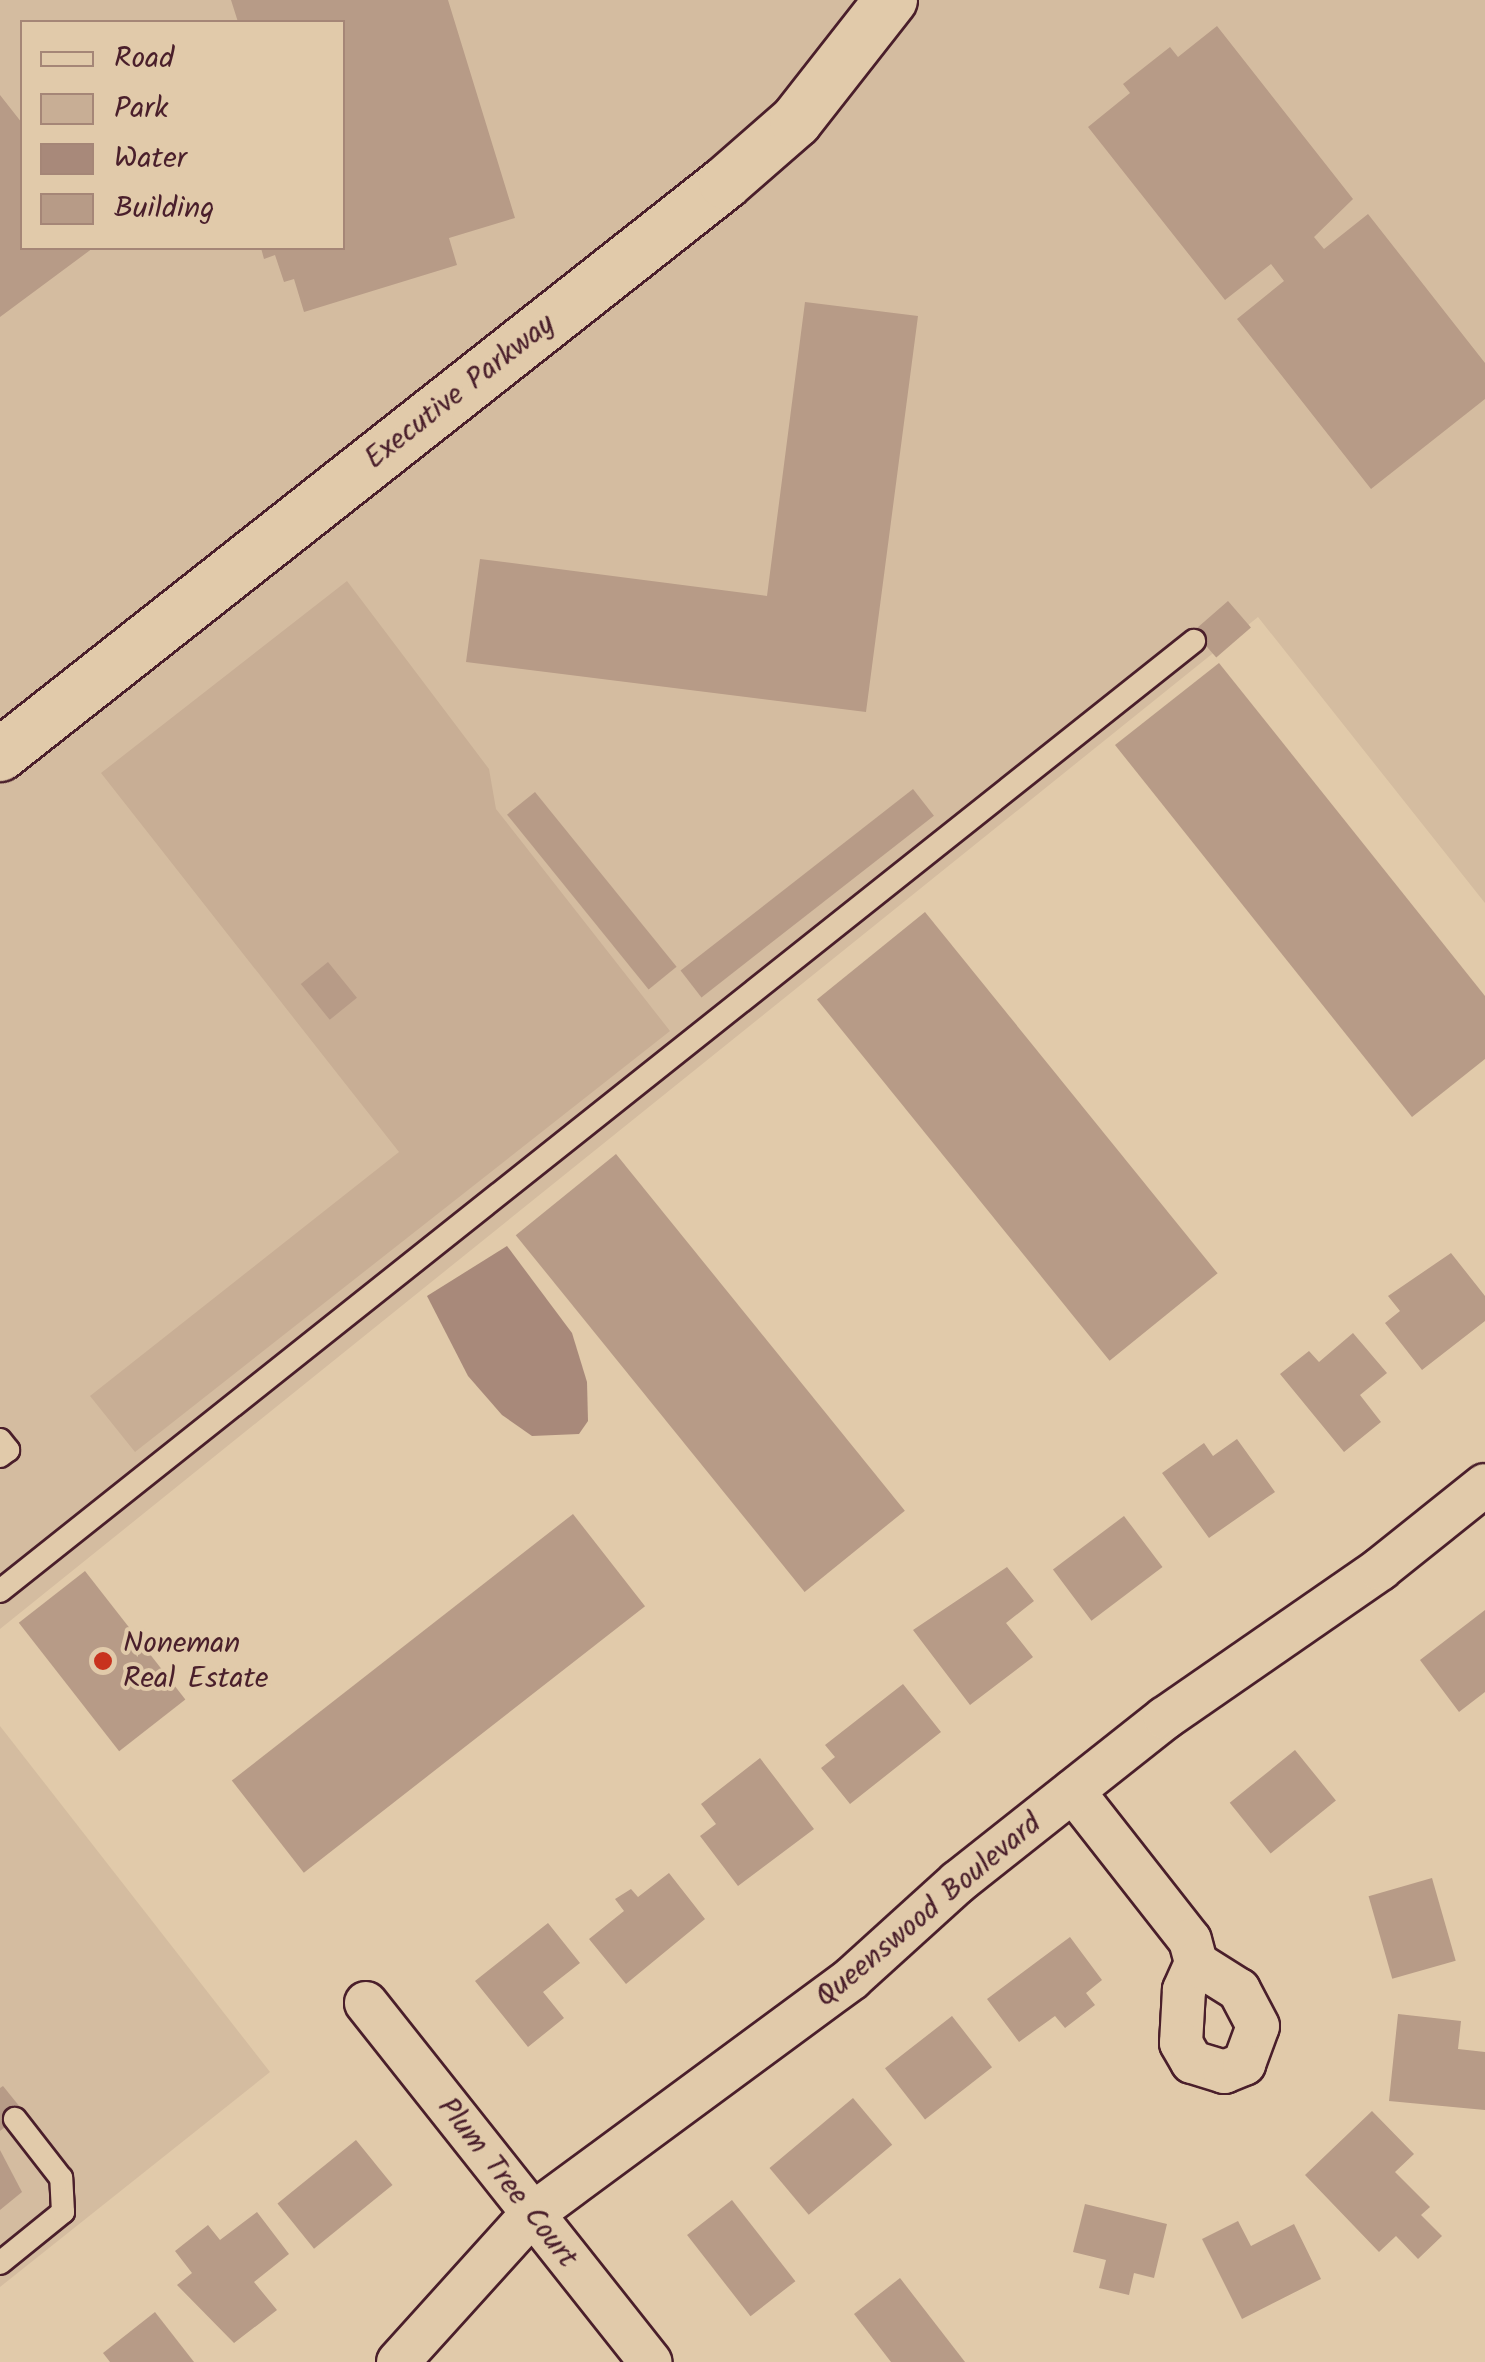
<!DOCTYPE html>
<html>
<head>
<meta charset="utf-8">
<style>
	body { margin:0 }
	#map { position:relative; width:1485px; height:2362px; overflow:hidden; background:#e1caaa; font-family:Kalam,sans-serif }
	div>[style] { position:absolute }
	[style*='--x'] { left:calc(var(--x)*1px); top:calc(var(--y)*1px); width:calc(var(--w)*1px); rotate:calc(var(--a)*1deg) }
	.built>* { inset:0; background:#d4bca0 }
	.green>* { inset:0; background:#c8ae95 }
	.water>* { inset:0; background:#a8897a }
	.building>* { inset:0; background:#b79b87; transform-origin:0 0 }
	.roads { filter:drop-shadow(2px 0 #4a1f2b) drop-shadow(-2px 0 #4a1f2b) drop-shadow(0 2px #4a1f2b) drop-shadow(0 -2px #4a1f2b) }
	.service>* { height:22px; margin:-11px; padding:0 11px; transform-origin:11px; border-radius:11px; background:#e1caaa }
	.minor>* { height:42px; margin:-21px; padding:0 21px; transform-origin:21px; border-radius:21px; background:#e1caaa }
	.tertiary>* { height:52px; margin:-26px; padding:0 26px; transform-origin:26px; border-radius:26px; background:#e1caaa }
	.dots>* { width:28px; height:28px; translate:-50% -50%; box-sizing:border-box; border:5px solid #e1caaa; border-radius:50% }
	span { translate:-50% -50%; white-space:nowrap; text-align:center; line-height:1.15; -webkit-text-stroke:8px #e1caaa; paint-order:stroke }
	.street-label { font-size:30px; color:#4a1f2b }
	.poi-label { font-size:30px; color:#4a1f2b }
	.left { translate:0 -50%; text-align:left }
	.legend { position:absolute; left:20px; top:20px; width:325px; height:230px; box-sizing:border-box; background:#e1caaa; border:2px solid #a58677; margin:0; padding:12px 18px; list-style:none; font-size:30px; color:#4a1f2b }
	.legend li { display:flex; align-items:center; gap:20px; height:50px }
	.legend b { width:50px; border:2px solid #a58677 }
</style>
</head>
<body>
<div id="map">
	<div class="built">
		<div style="clip-path:polygon(evenodd,0 0,1485px 0,1485px 903px,1258px 617px,0 1629px,0 0,22px 22px,342px 22px,342px 248px,22px 248px,22px 22px)"></div>
		<div style="clip-path:polygon(0 1726px,270px 2072px,0 2287px)"></div>
	</div>
	<div class="green">
		<div style="clip-path:polygon(347px 581px,489px 769px,496px 809px,670px 1031px,135px 1452px,90px 1396px,399px 1152px,101px 773px)"></div>
	</div>
	<div class="water">
		<div style="clip-path:polygon(507px 1246px,572px 1333px,587px 1382px,588px 1421px,579px 1434px,532px 1436px,502px 1415px,468px 1376px,427px 1296px)"></div>
	</div>
	<div class="building">
		<div style="clip-path:polygon(231px 0,448px 0,515px 218px,449px 238px,457px 265px,304px 312px,294px 279px,284px 282px,275px 255px,264px 259px,261px 248px,342px 248px,342px 22px,238px 22px)"></div>
		<div style="clip-path:polygon(1217px 26px,1353px 199px,1314px 237px,1324px 249px,1368px 214px,1485px 363px,1485px 399px,1371px 489px,1237px 319px,1284px 281px,1271px 264px,1225px 300px,1088px 127px,1130px 93px,1123px 84px,1170px 47px,1178px 57px)"></div>
		<div style="clip-path:polygon(0 95px,22px 123px,22px 248px,93px 248px,0 317px)"></div>
		<div style="clip-path:polygon(805px 302px,918px 316px,866px 712px,466px 662px,480px 559px,767px 596px)"></div>
		<div style="left:1228px;top:601px;width:35px;height:46px;rotate:49deg"></div>
		<div style="clip-path:polygon(1219px 663px,1485px 996px,1485px 1059px,1412px 1117px,1115px 745px)"></div>
		<div style="left:913px;top:789px;width:34px;height:295px;rotate:52deg"></div>
		<div style="left:535px;top:792px;width:225px;height:36px;rotate:51deg"></div>
		<div style="left:925px;top:912px;width:465px;height:139px;rotate:51deg"></div>
		<div style="left:328px;top:962px;width:46px;height:35px;rotate:51deg"></div>
		<div style="left:616px;top:1154px;width:459px;height:129px;rotate:51deg"></div>
		<div style="clip-path:polygon(1451px 1253px,1485px 1296px,1485px 1321px,1422px 1370px,1385px 1323px,1400px 1311px,1388px 1296px)"></div>
		<div style="clip-path:polygon(1353px 1333px,1387px 1373px,1360px 1395px,1381px 1422px,1344px 1452px,1280px 1374px,1309px 1351px,1319px 1362px)"></div>
		<div style="clip-path:polygon(1237px 1439px,1275px 1492px,1209px 1538px,1162px 1473px,1204px 1443px,1213px 1456px)"></div>
		<div style="left:573px;top:1514px;width:117px;height:433px;rotate:52deg"></div>
		<div style="left:1124px;top:1516px;width:64px;height:89px;rotate:53deg"></div>
		<div style="clip-path:polygon(1007px 1567px,1034px 1601px,1006px 1623px,1033px 1657px,970px 1705px,913px 1630px)"></div>
		<div style="left:85px;top:1571px;width:163px;height:84px;rotate:52deg"></div>
		<div style="clip-path:polygon(1485px 1610px,1485px 1692px,1459px 1712px,1420px 1660px)"></div>
		<div style="clip-path:polygon(903px 1684px,941px 1732px,850px 1804px,821px 1768px,835px 1757px,825px 1745px)"></div>
		<div style="left:1295px;top:1750px;width:65px;height:84px;rotate:51deg"></div>
		<div style="clip-path:polygon(760px 1758px,814px 1829px,738px 1886px,700px 1836px,716px 1824px,701px 1804px)"></div>
		<div style="clip-path:polygon(669px 1873px,705px 1919px,626px 1984px,589px 1939px,624px 1911px,615px 1899px,631px 1889px,638px 1897px)"></div>
		<div style="left:1432px;top:1878px;width:86px;height:66px;rotate:74deg"></div>
		<div style="clip-path:polygon(548px 1923px,580px 1963px,543px 1992px,564px 2018px,528px 2047px,475px 1981px)"></div>
		<div style="clip-path:polygon(1070px 1937px,1102px 1980px,1086px 1993px,1095px 2005px,1065px 2028px,1055px 2016px,1019px 2042px,987px 1999px)"></div>
		<div style="clip-path:polygon(1398px 2014px,1461px 2021px,1458px 2049px,1485px 2052px,1485px 2110px,1389px 2101px)"></div>
		<div style="left:952px;top:2016px;width:65px;height:85px;rotate:52deg"></div>
		<div style="clip-path:polygon(3px 2086px,24px 2112px,0 2131px,0 2088px)"></div>
		<div style="left:853px;top:2098px;width:61px;height:109px;rotate:50deg"></div>
		<div style="clip-path:polygon(1372px 2111px,1414px 2154px,1395px 2172px,1430px 2207px,1421px 2215px,1442px 2236px,1418px 2259px,1396px 2236px,1379px 2252px,1305px 2175px)"></div>
		<div style="left:356px;top:2140px;width:58px;height:101px;rotate:51deg"></div>
		<div style="clip-path:polygon(0 2150px,22px 2192px,0 2210px)"></div>
		<div style="left:732px;top:2200px;width:103px;height:57px;rotate:52deg"></div>
		<div style="clip-path:polygon(1085px 2204px,1167px 2224px,1154px 2278px,1134px 2273px,1129px 2295px,1099px 2288px,1106px 2260px,1073px 2252px)"></div>
		<div style="clip-path:polygon(257px 2212px,289px 2254px,254px 2282px,277px 2310px,234px 2343px,177px 2285px,192px 2273px,175px 2251px,208px 2225px,220px 2240px)"></div>
		<div style="clip-path:polygon(1238px 2221px,1251px 2246px,1294px 2224px,1321px 2279px,1242px 2319px,1202px 2239px)"></div>
		<div style="clip-path:polygon(900px 2278px,965px 2362px,891px 2362px,854px 2314px)"></div>
		<div style="clip-path:polygon(155px 2312px,194px 2362px,110px 2362px,103px 2353px)"></div>
	</div>
	<div class="roads">
		<div class="service">
			<div style="--x:0;--y:1440;--w:13;--a:51"></div>
			<div style="--x:8;--y:1450;--w:10;--a:143"></div>
			<div style="--x:0;--y:1591;--w:1526;--a:-38.51"></div>
			<div style="--x:0;--y:2263;--w:81;--a:-39"></div>
			<div style="--x:63;--y:2212;--w:34;--a:-93"></div>
			<div style="--x:61;--y:2178;--w:75;--a:-127.9"></div>
		</div>
		<div class="minor">
			<div style="--x:1073;--y:1791;--w:189;--a:51.9"></div>
			<div style="--x:1190;--y:1940;--w:24;--a:75"></div>
			<div style="--x:1196;--y:1963;--w:30;--a:114"></div>
			<div style="--x:1184;--y:1990;--w:53;--a:93.2"></div>
			<div style="--x:1181;--y:2043;--w:22;--a:60"></div>
			<div style="--x:1192;--y:2062;--w:34;--a:17"></div>
			<div style="--x:1224;--y:2072;--w:22;--a:-22"></div>
			<div style="--x:1244;--y:2064;--w:40;--a:-69.8"></div>
			<div style="--x:1258;--y:2026;--w:41;--a:-117.8"></div>
			<div style="--x:1239;--y:1990;--w:51;--a:-147.9"></div>
			<div style="--x:366;--y:2003;--w:458;--a:51.6"></div>
			<div style="--x:398;--y:2362;--w:198;--a:-47.9"></div>
			<div style="--x:531;--y:2215;--w:399;--a:-36.4"></div>
			<div style="--x:852;--y:1978;--w:143;--a:-42.2"></div>
			<div style="--x:958;--y:1882;--w:264;--a:-38.4"></div>
			<div style="--x:1165;--y:1718;--w:262;--a:-34.7"></div>
			<div style="--x:1380;--y:1569;--w:134;--a:-38.7"></div>
		</div>
		<div class="tertiary">
			<div style="--x:0;--y:755;--w:923;--a:-38.27"></div>
			<div style="--x:725;--y:183;--w:94;--a:-41.1"></div>
			<div style="--x:796;--y:121;--w:154;--a:-51.9"></div>
		</div>
	</div>
	<div class="dots">
		<div style="left:103px;top:1661px;background:#c8321e"></div>
	</div>
	<div class="street-label">
		<span style="left:460px;top:392px;rotate:-38deg">Executive Parkway</span>
		<span style="left:929px;top:1911px;rotate:-40deg">Queenswood Boulevard</span>
		<span style="left:507px;top:2183px;rotate:52deg">Plum Tree Court</span>
	</div>
	<div class="poi-label">
		<span class="left" style="left:123px;top:1661px">Noneman<br>Real Estate</span>
	</div>
	<ul class="legend">
	<li><b style="height:12px;background:#e1caaa"></b>Road</li>
	<li><b style="height:28px;background:#c8ae95"></b>Park</li>
	<li><b style="height:28px;background:#a8897a"></b>Water</li>
	<li><b style="height:28px;background:#b79b87"></b>Building</li>
	</ul>
</div>
</body>
</html>
